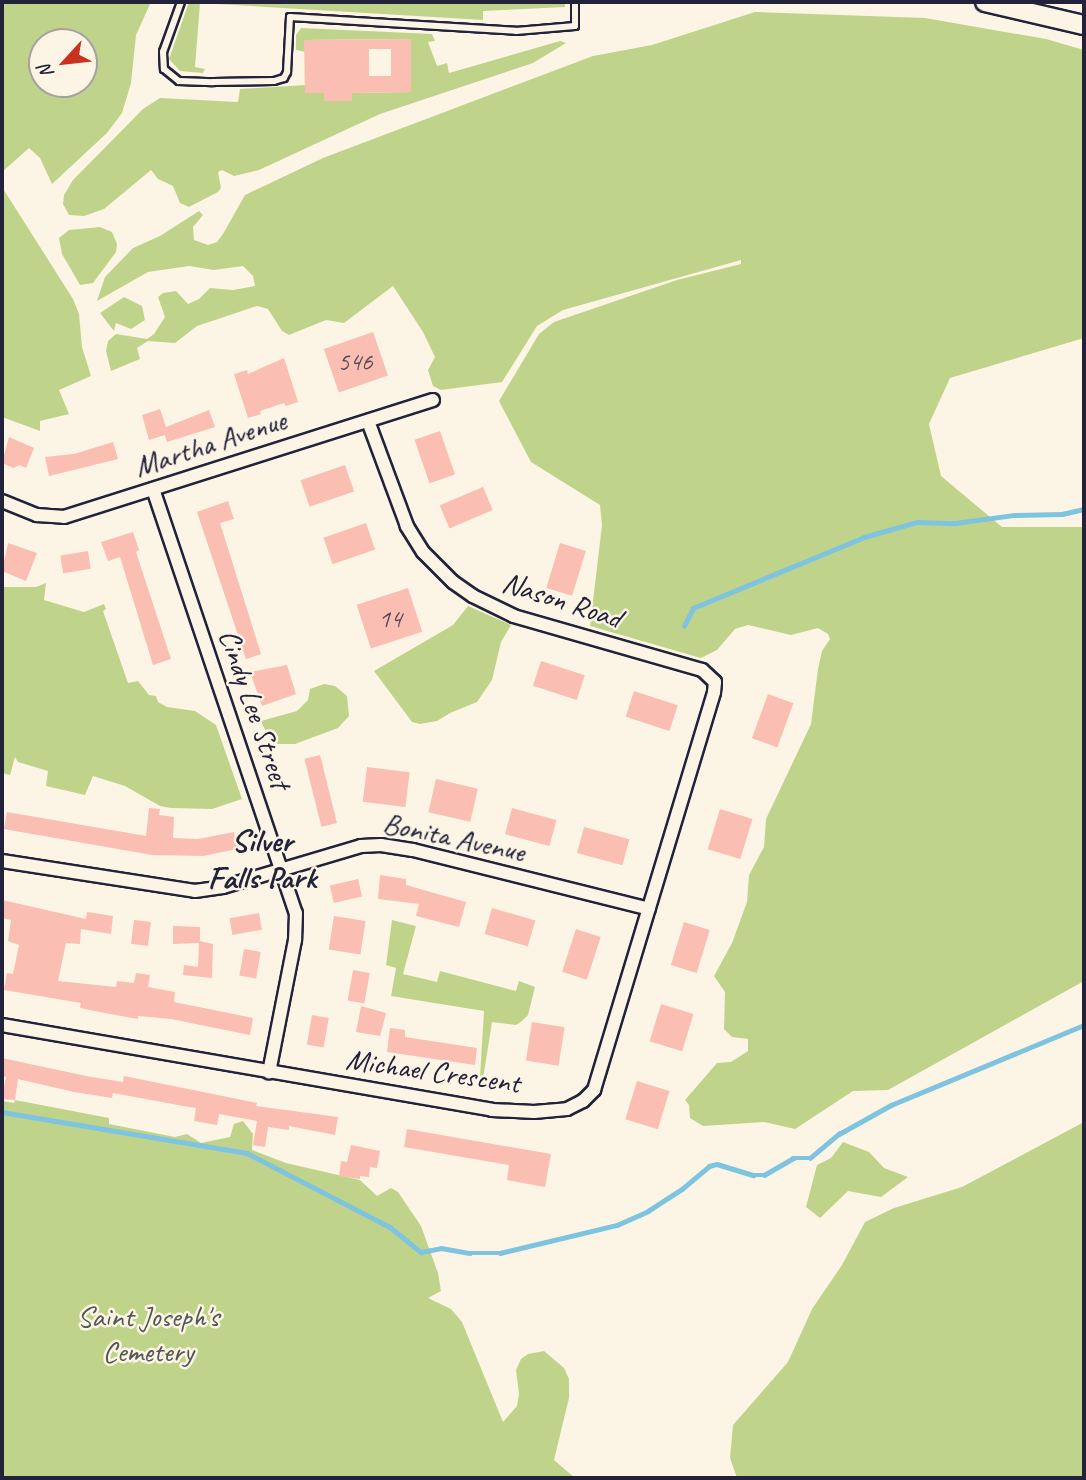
<!DOCTYPE html>
<html>
<head>
<meta charset="utf-8">
<style>
	body { margin:0 }
	#map { position:relative; width:1086px; height:1480px; overflow:hidden; background:#fcf5e5; font-family:Caveat,sans-serif }
	div>[style] { position:absolute }
	[style*='--x'] { left:calc(var(--x)*1px); top:calc(var(--y)*1px); width:calc(var(--w)*1px); rotate:calc(var(--a)*1deg) }
	.green>* { inset:0; background:#bfd48a }
	.stream>* { height:4.5px; margin:-2.25px; padding:0 2.25px; transform-origin:2.25px; border-radius:2.25px; background:#7ec3df }
	.building>* { inset:0; background:#fabfb2; transform-origin:0 0 }
	.roads { filter:drop-shadow(2px 0 #22223b) drop-shadow(-2px 0 #22223b) drop-shadow(0 2px #22223b) drop-shadow(0 -2px #22223b) }
	.service>* { height:6px; margin:-3px; padding:0 3px; transform-origin:3px; border-radius:3px; background:#fcf5e5 }
	.minor>* { height:12px; margin:-6px; padding:0 6px; transform-origin:6px; border-radius:6px; background:#fcf5e5 }
	.secondary>* { height:18px; margin:-9px; padding:0 9px; transform-origin:9px; border-radius:9px; background:#fcf5e5 }
	span { translate:-50% -50%; white-space:nowrap; text-align:center; line-height:1.15; -webkit-text-stroke:5px #fcf5e5; paint-order:stroke }
	.number-label { font-size:26px; color:#584959 }
	.number-label span { -webkit-text-stroke-width:0 }
	.street-label { font-size:30px; color:#22223b }
	.park-label { font-size:30px; color:#515753 }
	.neighbourhood-label { font-size:32px; color:#22223b; font-weight:700 }
	.frame { position:absolute; inset:0; border:4px solid #22223b; pointer-events:none }
	.north { position:absolute; left:28px; top:28px; width:70px; height:70px; box-sizing:border-box; background:#fcf5e5; border:2px solid #a5a1a1; border-radius:50%; rotate:243deg; font-size:19px; font-weight:700; line-height:28px; text-align:center; color:#22223b }
	.north::after { content:''; display:block; margin:auto; width:24px; height:32px; background:#c8321e; clip-path:polygon(50% 0,100% 100%,50% 72%,0 100%) }
</style>
</head>
<body>
<div id="map">
	<div class="green">
		<div style="clip-path:polygon(evenodd,2px 2px,151px 2px,136px 35px,131px 83px,122px 113px,107px 133px,52px 184px,40px 158px,29px 148px,2px 172px,2px 2px,42px 42px,84px 42px,84px 84px,42px 84px,42px 42px)"></div>
		<div style="clip-path:polygon(189px 2px,412px 4px,565px 2px,565px 7px,483px 11px,483px 20px,200px 3px,195px 67px,205px 69px,203px 73px,180px 71px,169px 59px)"></div>
		<div style="clip-path:polygon(755px 12px,925px 18px,1046px 39px,1084px 50px,1084px 338px,950px 378px,929px 424px,941px 476px,1002px 527px,1084px 527px,1084px 981px,888px 1090px,853px 1091px,795px 1129px,764px 1122px,703px 1126px,690px 1118px,689px 1105px,685px 1100px,717px 1063px,731px 1062px,748px 1051px,748px 1039px,732px 1037px,724px 1029px,725px 992px,714px 976px,732px 943px,747px 902px,749px 875px,764px 847px,766px 819px,811px 724px,818px 669px,822px 651px,830px 639px,828px 634px,818px 628px,791px 635px,748px 625px,735px 629px,717px 650px,701px 658px,590px 626px,602px 525px,600px 505px,531px 462px,499px 401px,539px 334px,554px 322px,677px 280px,741px 264px,741px 260px,563px 310px,537px 326px,502px 382px,441px 390px,433px 386px,428px 370px,435px 357px,423px 332px,393px 286px,344px 323px,326px 320px,289px 335px,282px 331px,268px 309px,257px 306px,197px 326px,175px 343px,148px 341px,137px 348px,140px 359px,111px 371px,106px 351px,108px 341px,116px 334px,147px 339px,154px 334px,165px 317px,158px 297px,163px 293px,176px 291px,188px 304px,199px 299px,210px 288px,233px 290px,255px 286px,253px 276px,243px 266px,214px 270px,189px 266px,148px 272px,97px 301px,105px 277px,133px 248px,160px 236px,199px 211px,203px 215px,193px 227px,194px 240px,208px 245px,217px 242px,223px 234px,245px 195px,323px 158px,593px 56px,652px 45px)"></div>
		<div style="clip-path:polygon(301px 28px,432px 34px,435px 41px,428px 42px,437px 66px,447px 63px,449px 73px,560px 41px,566px 43px,533px 63px,380px 114px,259px 170px,234px 176px,222px 170px,218px 172px,221px 188px,218px 192px,189px 207px,180px 203px,173px 186px,158px 179px,151px 170px,104px 209px,84px 216px,69px 215px,63px 204px,64px 195px,73px 180px,143px 109px,160px 98px,238px 102px,240px 89px,305px 85px,305px 93px,324px 93px,324px 101px,352px 93px,411px 92px,410px 39px,305px 40px,305px 52px,296px 50px,296px 35px)"></div>
		<div style="clip-path:polygon(2px 187px,73px 299px,79px 314px,82px 347px,91px 376px,59px 390px,69px 414px,40px 421px,40px 431px,2px 417px)"></div>
		<div style="clip-path:polygon(100px 227px,112px 232px,117px 244px,116px 252px,93px 283px,80px 285px,62px 254px,59px 238px,69px 230px)"></div>
		<div style="clip-path:polygon(124px 297px,142px 306px,145px 320px,131px 329px,116px 323px,114px 331px,100px 313px)"></div>
		<div style="clip-path:polygon(46px 583px,44px 600px,84px 612px,104px 604px,106px 609px,103px 611px,128px 683px,138px 681px,149px 695px,156px 696px,158px 702px,167px 707px,195px 711px,216px 725px,242px 799px,212px 809px,171px 808px,160px 806px,125px 786px,93px 776px,85px 795px,46px 786px,48px 771px,18px 762px,15px 757px,10px 775px,2px 773px,2px 587px,36px 587px)"></div>
		<div style="clip-path:polygon(468px 606px,511px 625px,501px 642px,492px 680px,477px 702px,450px 713px,437px 721px,420px 724px,412px 722px,374px 671px,453px 625px)"></div>
		<div style="clip-path:polygon(324px 684px,335px 686px,347px 696px,349px 716px,338px 728px,295px 744px,278px 744px,269px 738px,261px 721px,297px 711px,308px 700px,310px 689px)"></div>
		<div style="clip-path:polygon(392px 920px,416px 926px,403px 974px,437px 982px,440px 971px,516px 991px,519px 981px,535px 987px,528px 1015px,522px 1021px,516px 1025px,492px 1022px,483px 1079px,480px 1077px,484px 1011px,391px 996px,396px 968px,386px 965px)"></div>
		<div style="clip-path:polygon(15px 1100px,109px 1118px,109px 1124px,175px 1137px,187px 1134px,201px 1143px,230px 1137px,234px 1124px,243px 1121px,253px 1134px,252px 1150px,286px 1163px,360px 1180px,377px 1196px,391px 1188px,398px 1192px,421px 1226px,438px 1273px,441px 1291px,428px 1298px,451px 1309px,462px 1322px,503px 1422px,517px 1406px,519px 1394px,516px 1370px,521px 1359px,528px 1354px,544px 1351px,564px 1368px,569px 1379px,569px 1398px,554px 1460px,575px 1478px,2px 1478px,2px 1101px,14px 1103px)"></div>
		<div style="clip-path:polygon(1084px 1122px,1084px 1478px,737px 1478px,730px 1458px,733px 1425px,788px 1362px,812px 1309px,842px 1265px,865px 1222px,894px 1208px,962px 1187px)"></div>
		<div style="clip-path:polygon(843px 1142px,869px 1152px,884px 1168px,908px 1177px,881px 1197px,848px 1191px,820px 1218px,806px 1207px,817px 1165px,831px 1158px)"></div>
	</div>
	<div class="stream">
		<div style="--x:684;--y:626;--w:20;--a:-63"></div>
		<div style="--x:693;--y:608;--w:185;--a:-22.5"></div>
		<div style="--x:864;--y:537;--w:55;--a:-15.8"></div>
		<div style="--x:917;--y:522;--w:38;--a:2"></div>
		<div style="--x:955;--y:523;--w:60;--a:-7.7"></div>
		<div style="--x:1014;--y:515;--w:48;--a:-1.2"></div>
		<div style="--x:1062;--y:514;--w:23;--a:-13"></div>
		<div style="--x:2;--y:1112;--w:248;--a:9.5"></div>
		<div style="--x:247;--y:1153;--w:161;--a:27.4"></div>
		<div style="--x:390;--y:1227;--w:40;--a:39"></div>
		<div style="--x:421;--y:1252;--w:20;--a:-11"></div>
		<div style="--x:441;--y:1248;--w:29;--a:10"></div>
		<div style="--x:470;--y:1253;--w:30;--a:0"></div>
		<div style="--x:500;--y:1253;--w:120;--a:-13.5"></div>
		<div style="--x:617;--y:1225;--w:34;--a:-24"></div>
		<div style="--x:648;--y:1211;--w:40;--a:-32.9"></div>
		<div style="--x:682;--y:1189;--w:35;--a:-40"></div>
		<div style="--x:709;--y:1166;--w:8;--a:-14"></div>
		<div style="--x:717;--y:1164;--w:38;--a:17"></div>
		<div style="--x:753;--y:1175;--w:11;--a:0"></div>
		<div style="--x:764;--y:1175;--w:34;--a:-30"></div>
		<div style="--x:793;--y:1158;--w:17;--a:0"></div>
		<div style="--x:810;--y:1158;--w:38;--a:-40"></div>
		<div style="--x:839;--y:1134;--w:60;--a:-29.1"></div>
		<div style="--x:891;--y:1105;--w:209;--a:-22.5"></div>
	</div>
	<div class="building">
		<div style="clip-path:polygon(evenodd,411px 39px,411px 92px,352px 93px,352px 101px,324px 101px,324px 93px,305px 93px,304px 40px,411px 39px,369px 49px,391px 49px,391px 76px,369px 76px,369px 49px)"></div>
		<div style="left:373px;top:332px;width:46px;height:52px;rotate:71deg"></div>
		<div style="clip-path:polygon(284px 358px,298px 402px,286px 406px,284px 403px,260px 411px,261px 414px,248px 418px,234px 374px,247px 370px,248px 374px)"></div>
		<div style="clip-path:polygon(160px 409px,166px 427px,209px 410px,215px 427px,167px 442px,165px 435px,149px 440px,142px 415px)"></div>
		<div style="left:440px;top:431px;width:46px;height:27px;rotate:71deg"></div>
		<div style="clip-path:polygon(9px 437px,34px 448px,26px 468px,20px 465px,13px 468px,2px 463px)"></div>
		<div style="clip-path:polygon(113px 442px,118px 459px,49px 476px,45px 457px,74px 454px)"></div>
		<div style="left:345px;top:465px;width:28px;height:47px;rotate:71deg"></div>
		<div style="left:483px;top:487px;width:25px;height:47px;rotate:67deg"></div>
		<div style="clip-path:polygon(228px 501px,234px 519px,220px 523px,261px 654px,246px 659px,197px 512px)"></div>
		<div style="left:366px;top:523px;width:28px;height:45px;rotate:71deg"></div>
		<div style="clip-path:polygon(133px 532px,139px 550px,136px 552px,171px 659px,153px 665px,120px 557px,108px 561px,101px 542px)"></div>
		<div style="clip-path:polygon(8px 543px,37px 553px,26px 581px,2px 571px)"></div>
		<div style="left:560px;top:543px;width:27px;height:47px;rotate:17deg"></div>
		<div style="left:88px;top:551px;width:18px;height:28px;rotate:81deg"></div>
		<div style="left:408px;top:588px;width:46px;height:54px;rotate:72deg"></div>
		<div style="left:541px;top:661px;width:46px;height:26px;rotate:18deg"></div>
		<div style="clip-path:polygon(287px 665px,296px 694px,262px 706px,250px 672px)"></div>
		<div style="left:634px;top:691px;width:46px;height:27px;rotate:18deg"></div>
		<div style="left:768px;top:694px;width:27px;height:47px;rotate:20deg"></div>
		<div style="left:320px;top:755px;width:70px;height:16px;rotate:76deg"></div>
		<div style="left:367px;top:767px;width:43px;height:35px;rotate:7deg"></div>
		<div style="left:436px;top:779px;width:43px;height:34px;rotate:13deg"></div>
		<div style="clip-path:polygon(149px 808px,160px 809px,159px 815px,174px 817px,173px 838px,198px 839px,234px 832px,237px 849px,203px 856px,152px 855px,4px 829px,7px 812px,146px 836px)"></div>
		<div style="left:512px;top:808px;width:46px;height:27px;rotate:15deg"></div>
		<div style="left:720px;top:809px;width:34px;height:42px;rotate:17deg"></div>
		<div style="left:584px;top:827px;width:47px;height:27px;rotate:15deg"></div>
		<div style="clip-path:polygon(380px 875px,406px 879px,406px 885px,466px 902px,459px 927px,416px 916px,419px 904px,378px 899px)"></div>
		<div style="left:358px;top:879px;width:18px;height:29px;rotate:77deg"></div>
		<div style="clip-path:polygon(2px 900px,86px 919px,87px 912px,113px 916px,111px 934px,81px 929px,80px 944px,66px 943px,58px 981px,116px 987px,117px 981px,134px 983px,136px 973px,150px 975px,148px 987px,175px 992px,174px 1002px,253px 1018px,250px 1035px,171px 1019px,138px 1016px,138px 1019px,110px 1014px,80px 1008px,81px 1003px,4px 990px,7px 973px,13px 974px,19px 945px,8px 941px,11px 920px,2px 918px)"></div>
		<div style="left:492px;top:908px;width:45px;height:27px;rotate:16deg"></div>
		<div style="left:259px;top:913px;width:17px;height:30px;rotate:80deg"></div>
		<div style="left:334px;top:916px;width:32px;height:34px;rotate:9deg"></div>
		<div style="left:134px;top:920px;width:17px;height:24px;rotate:7deg"></div>
		<div style="left:684px;top:922px;width:27px;height:45px;rotate:17deg"></div>
		<div style="clip-path:polygon(173px 926px,200px 927px,200px 941px,213px 944px,212px 978px,183px 975px,184px 965px,198px 967px,199px 943px,173px 944px)"></div>
		<div style="left:576px;top:929px;width:26px;height:45px;rotate:18deg"></div>
		<div style="left:244px;top:949px;width:17px;height:27px;rotate:10deg"></div>
		<div style="left:353px;top:970px;width:17px;height:31px;rotate:10deg"></div>
		<div style="left:661px;top:1004px;width:34px;height:39px;rotate:17deg"></div>
		<div style="clip-path:polygon(361px 1006px,386px 1013px,380px 1036px,356px 1032px)"></div>
		<div style="left:312px;top:1015px;width:17px;height:30px;rotate:10deg"></div>
		<div style="left:532px;top:1022px;width:33px;height:39px;rotate:9deg"></div>
		<div style="clip-path:polygon(390px 1028px,405px 1030px,405px 1037px,477px 1048px,475px 1065px,387px 1052px)"></div>
		<div style="clip-path:polygon(2px 1058px,86px 1076px,123px 1082px,124px 1076px,257px 1103px,256px 1106px,338px 1117px,335px 1135px,289px 1126px,289px 1130px,268px 1127px,265px 1147px,253px 1145px,257px 1121px,219px 1114px,217px 1125px,194px 1121px,196px 1108px,189px 1107px,113px 1093px,112px 1098px,74px 1092px,18px 1079px,15px 1100px,2px 1099px,6px 1077px,2px 1076px)"></div>
		<div style="left:637px;top:1081px;width:34px;height:40px;rotate:17deg"></div>
		<div style="clip-path:polygon(407px 1129px,551px 1154px,545px 1187px,507px 1180px,509px 1165px,404px 1147px)"></div>
		<div style="clip-path:polygon(351px 1145px,380px 1151px,377px 1168px,370px 1167px,369px 1177px,360px 1176px,360px 1179px,339px 1176px,341px 1161px,347px 1162px)"></div>
	</div>
	<div class="roads">
		<div class="service">
			<div style="--x:181;--y:2;--w:53;--a:109.8"></div>
			<div style="--x:163;--y:52;--w:17;--a:87"></div>
			<div style="--x:164;--y:69;--w:19;--a:39"></div>
			<div style="--x:179;--y:81;--w:34;--a:2"></div>
			<div style="--x:213;--y:82;--w:61;--a:-0.9"></div>
			<div style="--x:274;--y:81;--w:10;--a:-17"></div>
			<div style="--x:284;--y:78;--w:7;--a:-63"></div>
			<div style="--x:287;--y:72;--w:55;--a:-86.9"></div>
			<div style="--x:290;--y:17;--w:226;--a:3.5"></div>
			<div style="--x:516;--y:31;--w:59;--a:-4.8"></div>
			<div style="--x:575;--y:26;--w:24;--a:-90"></div>
		</div>
		<div class="minor">
			<div style="--x:153;--y:489;--w:447;--a:71.4"></div>
			<div style="--x:296;--y:913;--w:27;--a:92"></div>
			<div style="--x:295;--y:940;--w:135;--a:101.1"></div>
			<div style="--x:2;--y:501;--w:38;--a:22"></div>
			<div style="--x:37;--y:515;--w:27;--a:4"></div>
			<div style="--x:64;--y:517;--w:387;--a:-17.6"></div>
			<div style="--x:2;--y:861;--w:195;--a:8.8"></div>
			<div style="--x:195;--y:891;--w:28;--a:-8"></div>
			<div style="--x:223;--y:887;--w:144;--a:-16.5"></div>
			<div style="--x:361;--y:846;--w:20;--a:-3"></div>
			<div style="--x:381;--y:845;--w:32;--a:9"></div>
			<div style="--x:413;--y:850;--w:243;--a:14"></div>
			<div style="--x:2;--y:1025;--w:497;--a:9.8"></div>
			<div style="--x:492;--y:1110;--w:42;--a:2.7"></div>
			<div style="--x:534;--y:1112;--w:33;--a:-5"></div>
			<div style="--x:567;--y:1109;--w:18;--a:-27"></div>
			<div style="--x:583;--y:1101;--w:16;--a:-45"></div>
			<div style="--x:594;--y:1090;--w:416;--a:-73.2"></div>
			<div style="--x:714;--y:692;--w:10;--a:-84"></div>
			<div style="--x:715;--y:682;--w:18;--a:-137"></div>
			<div style="--x:702;--y:670;--w:196;--a:-164"></div>
			<div style="--x:514;--y:616;--w:46;--a:-154"></div>
			<div style="--x:473;--y:596;--w:24;--a:-145"></div>
			<div style="--x:453;--y:582;--w:42;--a:-135"></div>
			<div style="--x:423;--y:552;--w:31;--a:-122"></div>
			<div style="--x:407;--y:526;--w:112;--a:-110.4"></div>
		</div>
		<div class="secondary">
			<div style="--x:985;--y:2;--w:102;--a:13.1"></div>
		</div>
	</div>
	<div class="number-label">
		<span style="left:355px;top:362px">546</span>
		<span style="left:390px;top:619px">14</span>
	</div>
	<div class="street-label">
		<span style="left:210px;top:443px;rotate:-18deg">Martha Avenue</span>
		<span style="left:562px;top:600px;rotate:18deg">Nason Road</span>
		<span style="left:255px;top:709px;rotate:71deg">Cindy Lee Street</span>
		<span style="left:454px;top:837px;rotate:12deg">Bonita Avenue</span>
		<span style="left:433px;top:1071px;rotate:8deg">Michael Crescent</span>
	</div>
	<div class="park-label">
		<span style="left:148px;top:1333px">Saint Joseph's<br>Cemetery</span>
	</div>
	<div class="neighbourhood-label">
		<span style="left:262px;top:860px">Silver<br>Falls Park</span>
	</div>
	<div class="frame"></div>
	<div class="north">N</div>
</div>
</body>
</html>
